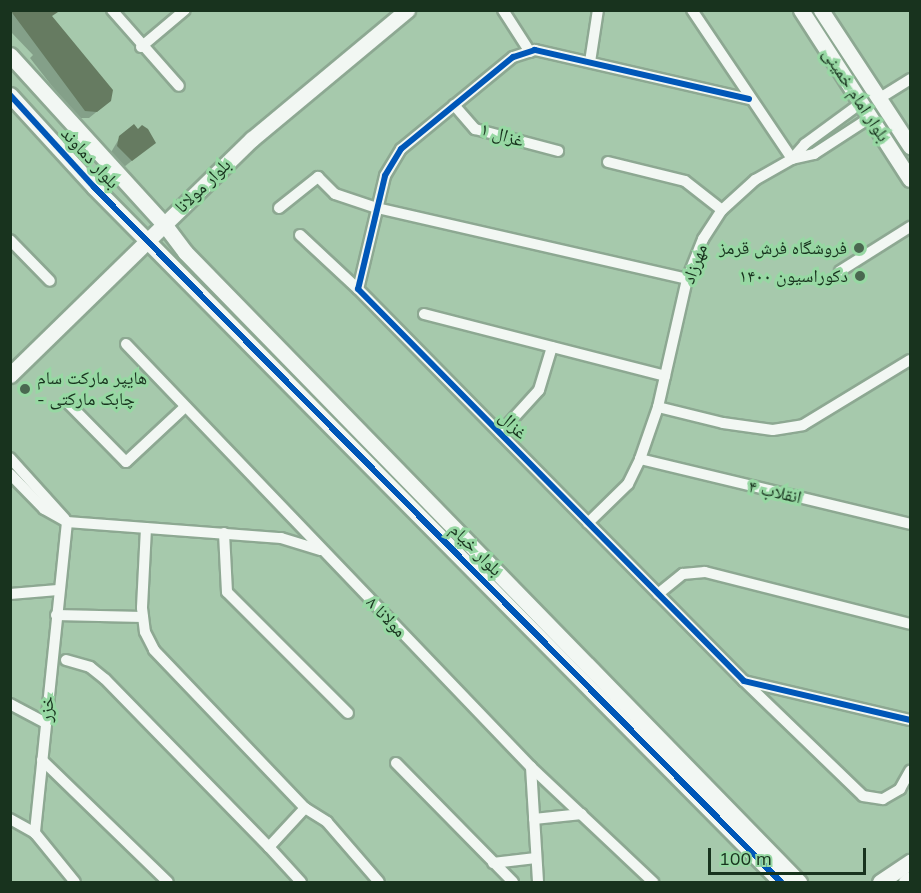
<!DOCTYPE html>
<html>
<head>
<meta charset="utf-8">
<style>
	body { margin:0 }
	#map { position:relative; width:921px; height:893px; overflow:hidden; background:#a6c9ac; font-family:Mulish,"Noto Naskh Arabic",sans-serif }
	div>[style] { position:absolute }
	[style*='--x'] { left:calc(var(--x)*1px); top:calc(var(--y)*1px); width:calc(var(--w)*1px); rotate:calc(var(--a)*1deg) }
	.shadow>* { inset:0; background:#0003 }
	.building>* { inset:0; background:#667b61 }
	.roads { filter:drop-shadow(2px 0 #8da892) drop-shadow(-2px 0 #8da892) drop-shadow(0 2px #8da892) drop-shadow(0 -2px #8da892) }
	.street>* { height:10px; margin:-5px; padding:0 5px; transform-origin:5px; border-radius:5px; background:#f2f7f3 }
	.secondary>* { height:15px; margin:-7.5px; padding:0 7.5px; transform-origin:7.5px; border-radius:7.5px; background:#f2f7f3 }
	.cycleway>* { height:6px; margin:-3px; padding:0 3px; transform-origin:3px; border-radius:3px; background:#0057b8 }
	.dots>* { width:16px; height:16px; translate:-50% -50%; box-sizing:border-box; border:3px solid #97d8a3; border-radius:50% }
	span { translate:-50% -50%; white-space:nowrap; text-align:center; line-height:1.15; -webkit-text-stroke:6px #97d8a3; paint-order:stroke }
	.street-label { font-size:18px; color:#18331e }
	.poi-label { font-size:18px; color:#18331e }
	.right { translate:-100% -50%; text-align:right }
	.left { translate:0 -50%; text-align:left }
	.frame { position:absolute; inset:0; border:12px solid #18331e; pointer-events:none }
	.scale { position:absolute; left:708px; top:848px; width:158px; height:27px; box-sizing:border-box; border:3px solid #18331e; border-top:0; padding-left:8px; font-size:18px; line-height:21px; white-space:nowrap; color:#18331e; -webkit-text-stroke:4px #97d8a3; paint-order:stroke }
</style>
</head>
<body>
<div id="map">
	<div class="shadow">
		<div style="clip-path:polygon(10px 10px,110px 101px,89px 118px,77px 118px,30px 58px,33px 55px,11px 32px)"></div>
		<div style="clip-path:polygon(120px 137px,154px 143px,124px 167px,110px 154px)"></div>
	</div>
	<div class="building">
		<div style="clip-path:polygon(10px 10px,61px 10px,52px 16px,113px 90px,111px 101px,97px 112px,85px 111px)"></div>
		<div style="clip-path:polygon(134px 124px,138px 129px,142px 125px,148px 129px,156px 143px,132px 161px,117px 146px,119px 136px)"></div>
	</div>
	<div class="roads">
		<div class="street">
			<div style="--x:112;--y:10;--w:101;--a:48.6"></div>
			<div style="--x:503;--y:10;--w:50;--a:57.3"></div>
			<div style="--x:692;--y:10;--w:179;--a:56.1"></div>
			<div style="--x:141;--y:47;--w:57;--a:-40.1"></div>
			<div style="--x:590;--y:62;--w:53;--a:-81.3"></div>
			<div style="--x:880;--y:98;--w:36;--a:-32"></div>
			<div style="--x:749;--y:99;--w:220;--a:-167.1"></div>
			<div style="--x:535;--y:50;--w:23;--a:162"></div>
			<div style="--x:513;--y:57;--w:145;--a:140.6"></div>
			<div style="--x:401;--y:149;--w:31;--a:121"></div>
			<div style="--x:385;--y:176;--w:116;--a:103.4"></div>
			<div style="--x:358;--y:289;--w:550;--a:45.44"></div>
			<div style="--x:744;--y:681;--w:171;--a:13.2"></div>
			<div style="--x:454;--y:105;--w:32;--a:49"></div>
			<div style="--x:475;--y:129;--w:86;--a:14.8"></div>
			<div style="--x:792;--y:159;--w:20;--a:-49"></div>
			<div style="--x:805;--y:144;--w:69;--a:-36.2"></div>
			<div style="--x:608;--y:162;--w:79;--a:13.9"></div>
			<div style="--x:685;--y:181;--w:47;--a:38.1"></div>
			<div style="--x:279;--y:208;--w:50;--a:-38.5"></div>
			<div style="--x:318;--y:177;--w:24;--a:45"></div>
			<div style="--x:335;--y:194;--w:44;--a:18.4"></div>
			<div style="--x:377;--y:208;--w:318;--a:12.9"></div>
			<div style="--x:300;--y:235;--w:79;--a:43"></div>
			<div style="--x:10;--y:240;--w:57;--a:45.7"></div>
			<div style="--x:840;--y:271;--w:83;--a:-32.2"></div>
			<div style="--x:424;--y:314;--w:249;--a:14.4"></div>
			<div style="--x:126;--y:344;--w:586;--a:46.25"></div>
			<div style="--x:531;--y:767;--w:168;--a:43.3"></div>
			<div style="--x:67;--y:402;--w:84;--a:45.5"></div>
			<div style="--x:126;--y:462;--w:81;--a:-43"></div>
			<div style="--x:658;--y:407;--w:67;--a:13.8"></div>
			<div style="--x:723;--y:423;--w:50;--a:8"></div>
			<div style="--x:773;--y:430;--w:30;--a:-9"></div>
			<div style="--x:803;--y:425;--w:125;--a:-31.3"></div>
			<div style="--x:500;--y:433;--w:58;--a:-47.8"></div>
			<div style="--x:539;--y:390;--w:45;--a:-73.2"></div>
			<div style="--x:10;--y:458;--w:82;--a:48"></div>
			<div style="--x:640;--y:459;--w:278;--a:13.5"></div>
			<div style="--x:10;--y:474;--w:49;--a:45.8"></div>
			<div style="--x:44;--y:509;--w:26;--a:29"></div>
			<div style="--x:67;--y:522;--w:215;--a:4.3"></div>
			<div style="--x:281;--y:538;--w:41;--a:17.1"></div>
			<div style="--x:67;--y:522;--w:313;--a:95.9"></div>
			<div style="--x:35;--y:833;--w:63;--a:50.8"></div>
			<div style="--x:588;--y:523;--w:56;--a:-44.3"></div>
			<div style="--x:628;--y:484;--w:28;--a:-64"></div>
			<div style="--x:640;--y:459;--w:55;--a:-70.9"></div>
			<div style="--x:658;--y:407;--w:131;--a:-77.2"></div>
			<div style="--x:687;--y:279;--w:43;--a:-68.2"></div>
			<div style="--x:703;--y:239;--w:35;--a:-57"></div>
			<div style="--x:722;--y:210;--w:45;--a:-42.3"></div>
			<div style="--x:755;--y:180;--w:43;--a:-29.6"></div>
			<div style="--x:792;--y:159;--w:23;--a:-13"></div>
			<div style="--x:814;--y:154;--w:68;--a:-33"></div>
			<div style="--x:146;--y:528;--w:80;--a:92.9"></div>
			<div style="--x:142;--y:608;--w:24;--a:83"></div>
			<div style="--x:145;--y:632;--w:20;--a:63"></div>
			<div style="--x:154;--y:650;--w:219;--a:46.3"></div>
			<div style="--x:305;--y:808;--w:26;--a:32"></div>
			<div style="--x:327;--y:822;--w:79;--a:49.1"></div>
			<div style="--x:224;--y:533;--w:59;--a:87.1"></div>
			<div style="--x:227;--y:592;--w:171;--a:45"></div>
			<div style="--x:10;--y:594;--w:48;--a:-4.8"></div>
			<div style="--x:658;--y:594;--w:32;--a:-39"></div>
			<div style="--x:683;--y:574;--w:22;--a:-5"></div>
			<div style="--x:705;--y:572;--w:211;--a:14.2"></div>
			<div style="--x:56;--y:615;--w:87;--a:1.3"></div>
			<div style="--x:66;--y:660;--w:25;--a:16"></div>
			<div style="--x:90;--y:667;--w:19;--a:39"></div>
			<div style="--x:105;--y:679;--w:235;--a:45.7"></div>
			<div style="--x:744;--y:681;--w:165;--a:44"></div>
			<div style="--x:863;--y:796;--w:20;--a:9"></div>
			<div style="--x:883;--y:799;--w:20;--a:-30"></div>
			<div style="--x:900;--y:789;--w:21;--a:-61"></div>
			<div style="--x:10;--y:704;--w:40;--a:28"></div>
			<div style="--x:42;--y:760;--w:175;--a:44.1"></div>
			<div style="--x:396;--y:763;--w:167;--a:45.5"></div>
			<div style="--x:531;--y:767;--w:115;--a:86.5"></div>
			<div style="--x:10;--y:819;--w:29;--a:29"></div>
			<div style="--x:534;--y:819;--w:48;--a:-5.9"></div>
			<div style="--x:493;--y:863;--w:43;--a:-6.6"></div>
			<div style="--x:301;--y:882;--w:47;--a:-132.4"></div>
			<div style="--x:269;--y:847;--w:53;--a:-47.3"></div>
		</div>
		<div class="secondary">
			<div style="--x:801;--y:10;--w:201;--a:57.2"></div>
			<div style="--x:821;--y:10;--w:163;--a:56.8"></div>
			<div style="--x:10;--y:55;--w:229;--a:47.7"></div>
			<div style="--x:164;--y:224;--w:35;--a:53"></div>
			<div style="--x:185;--y:252;--w:880;--a:45.74"></div>
			<div style="--x:10;--y:95;--w:125;--a:47.6"></div>
			<div style="--x:94;--y:187;--w:977;--a:45.33"></div>
			<div style="--x:10;--y:375;--w:338;--a:-44.3"></div>
			<div style="--x:252;--y:139;--w:202;--a:-39.8"></div>
			<div style="--x:880;--y:882;--w:36;--a:-34"></div>
			<div style="--x:906;--y:882;--w:5;--a:-37"></div>
		</div>
	</div>
	<div class="cycleway">
		<div style="--x:10;--y:95;--w:125;--a:47.6"></div>
		<div style="--x:94;--y:187;--w:977;--a:45.33"></div>
		<div style="--x:749;--y:99;--w:220;--a:-167.1"></div>
		<div style="--x:535;--y:50;--w:23;--a:162"></div>
		<div style="--x:513;--y:57;--w:145;--a:140.6"></div>
		<div style="--x:401;--y:149;--w:31;--a:121"></div>
		<div style="--x:385;--y:176;--w:116;--a:103.4"></div>
		<div style="--x:358;--y:289;--w:550;--a:45.44"></div>
		<div style="--x:744;--y:681;--w:171;--a:13.2"></div>
	</div>
	<div class="dots">
		<div style="left:859px;top:248px;background:#4a6850"></div>
		<div style="left:860px;top:276px;background:#4a6850"></div>
		<div style="left:25px;top:389px;background:#4a6850"></div>
	</div>
	<div class="street-label">
		<span style="left:856px;top:95px;rotate:57deg">بلوار امام خمینی</span>
		<span style="left:502px;top:135px;rotate:17deg">غزال ۱</span>
		<span style="left:90px;top:158px;rotate:47deg">بلوار دماوند</span>
		<span style="left:203px;top:186px;rotate:-44deg">بلوار مولانا</span>
		<span style="left:695px;top:264px;rotate:-70deg">مهرزاد</span>
		<span style="left:513px;top:425px;rotate:45deg">غزال</span>
		<span style="left:775px;top:492px;rotate:13deg">انقلاب ۴</span>
		<span style="left:476px;top:550px;rotate:45deg">بلوار خیام</span>
		<span style="left:386px;top:617px;rotate:46deg">مولانا ۸</span>
		<span style="left:47px;top:709px;rotate:-85deg">خزر</span>
	</div>
	<div class="poi-label">
		<span class="right" style="left:847px;top:248px">فروشگاه فرش قرمز</span>
		<span class="right" style="left:848px;top:276px">دکوراسیون ۱۴۰۰</span>
		<span class="left" style="left:37px;top:389px">هایپر مارکت سام<br>- چابک مارکتی</span>
	</div>
	<div class="frame"></div>
	<div class="scale">100 m</div>
</div>
</body>
</html>
